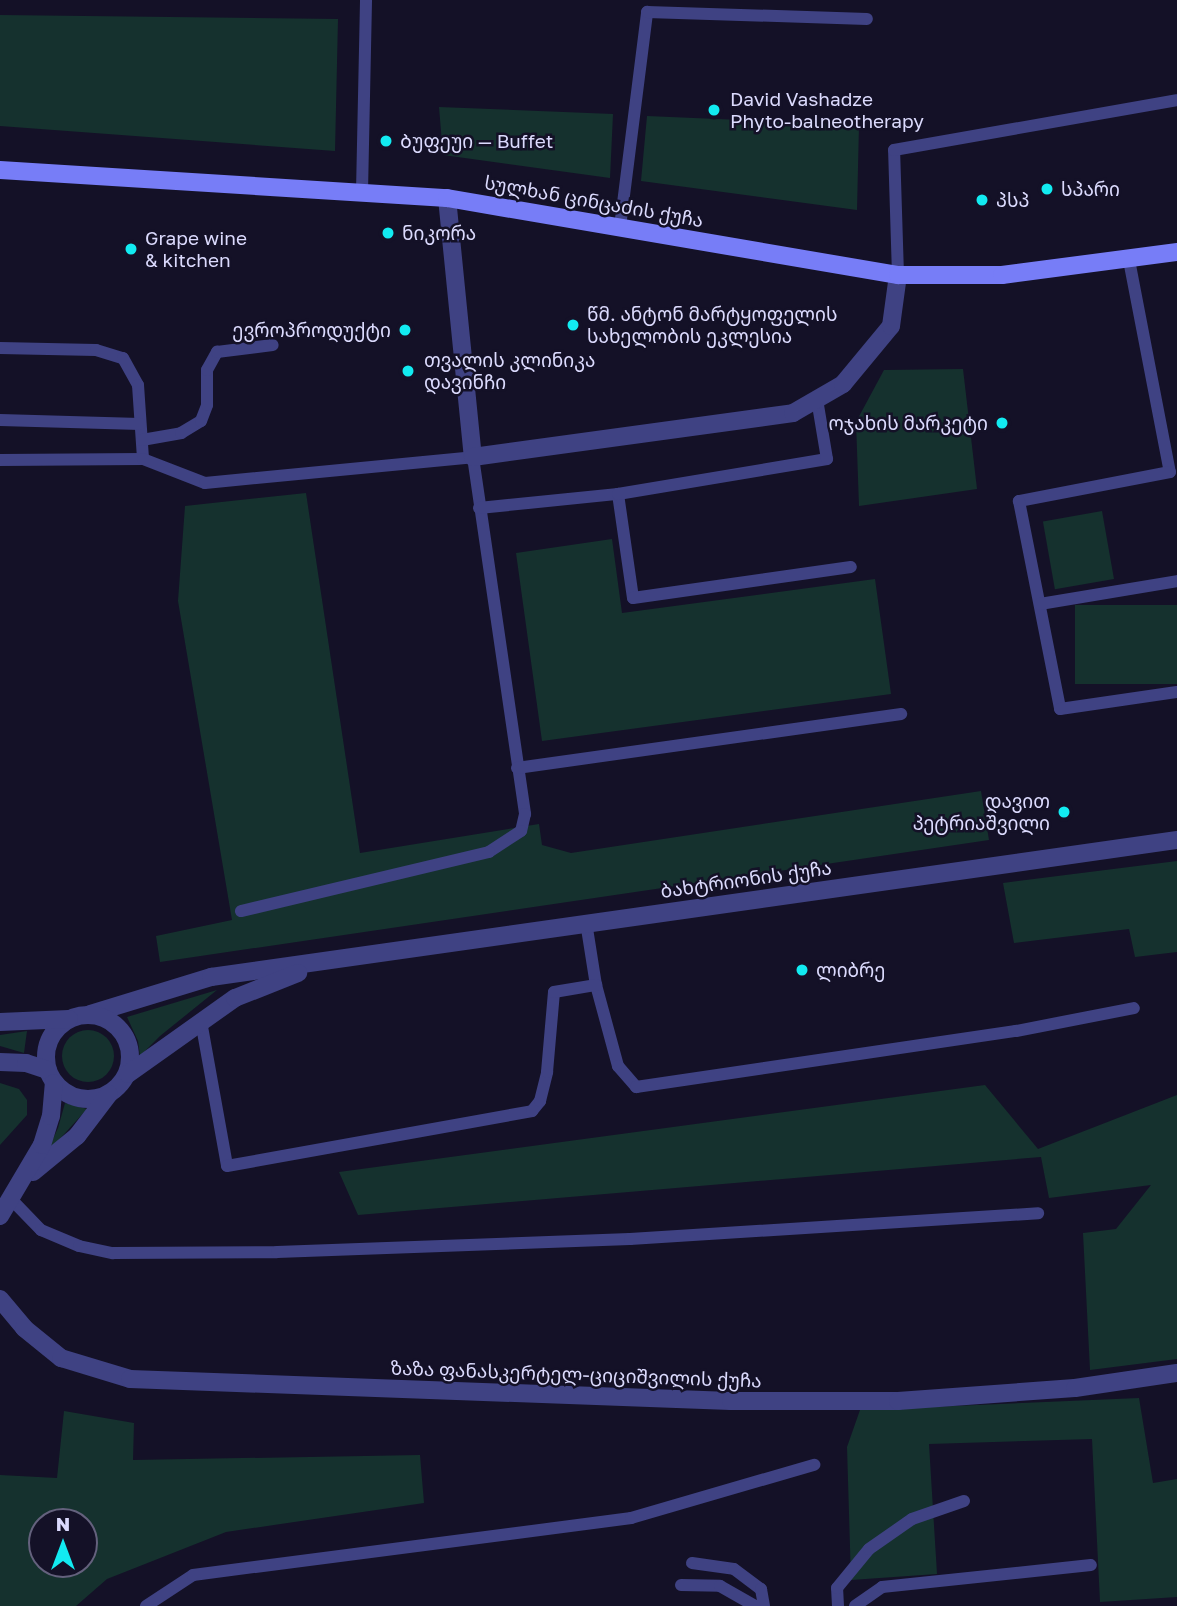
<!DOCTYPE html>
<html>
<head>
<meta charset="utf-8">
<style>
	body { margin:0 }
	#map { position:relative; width:1177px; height:1606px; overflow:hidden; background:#141127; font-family:"Golos Text","Noto Sans Georgian",sans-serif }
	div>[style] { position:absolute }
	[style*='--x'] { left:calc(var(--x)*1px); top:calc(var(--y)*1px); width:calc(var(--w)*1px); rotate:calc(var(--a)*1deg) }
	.green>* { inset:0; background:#15312e; transform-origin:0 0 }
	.round { border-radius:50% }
	.service>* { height:12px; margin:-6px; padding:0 6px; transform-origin:6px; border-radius:6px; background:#3f4283 }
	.minor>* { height:18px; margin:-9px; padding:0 9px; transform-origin:9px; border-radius:9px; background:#3f4283 }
	.tertiary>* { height:18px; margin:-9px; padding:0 9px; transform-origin:9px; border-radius:9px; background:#3f4283 }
	.tertiary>.ring { margin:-9px; padding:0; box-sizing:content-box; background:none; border:18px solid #3f4283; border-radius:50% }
	.secondary>* { height:18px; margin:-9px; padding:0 9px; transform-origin:9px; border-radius:9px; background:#777df7 }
	.dots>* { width:19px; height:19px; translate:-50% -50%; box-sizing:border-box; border:4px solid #141127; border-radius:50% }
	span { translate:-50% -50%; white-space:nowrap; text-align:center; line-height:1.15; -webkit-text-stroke:5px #141127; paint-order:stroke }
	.poi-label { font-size:19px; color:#dbdafd }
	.left { translate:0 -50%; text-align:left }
	.right { translate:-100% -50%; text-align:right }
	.street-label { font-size:19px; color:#dbdafd }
	.north { position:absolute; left:28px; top:1508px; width:70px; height:70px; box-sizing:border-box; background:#141127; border:2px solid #64617d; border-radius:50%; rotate:0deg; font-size:19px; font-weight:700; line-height:28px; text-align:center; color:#dbdafd }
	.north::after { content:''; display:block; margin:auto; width:24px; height:32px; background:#12ebf1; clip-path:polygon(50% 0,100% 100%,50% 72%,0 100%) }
</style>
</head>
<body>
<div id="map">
	<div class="green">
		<div style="clip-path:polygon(0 15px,338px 19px,335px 151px,0 126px)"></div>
		<div style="clip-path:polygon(439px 107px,613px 114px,610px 178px,443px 155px)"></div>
		<div style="clip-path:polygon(647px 116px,859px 125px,857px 210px,641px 181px)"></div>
		<div style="clip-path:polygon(963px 369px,977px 489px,859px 506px,856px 422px,884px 370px)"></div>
		<div style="clip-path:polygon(306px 493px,360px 853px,539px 824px,542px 845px,571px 853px,981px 791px,989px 840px,160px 962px,156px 936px,232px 920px,178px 601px,185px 506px)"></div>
		<div style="left:1102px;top:511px;width:69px;height:60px;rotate:80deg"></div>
		<div style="clip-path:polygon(612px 539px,622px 613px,875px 579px,891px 694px,542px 741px,516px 553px)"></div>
		<div style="left:1177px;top:605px;width:79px;height:102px;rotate:90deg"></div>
		<div style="clip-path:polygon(1177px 861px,1177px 952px,1135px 957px,1129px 929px,1014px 943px,1003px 883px)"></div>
		<div style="clip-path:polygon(217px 990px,160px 1036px,140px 1056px,138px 1041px,127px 1017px)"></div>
		<div class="round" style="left:62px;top:1030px;width:52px;height:52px"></div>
		<div style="clip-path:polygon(27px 1031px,24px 1053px,0 1046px,0 1035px)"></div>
		<div style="clip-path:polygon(0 1083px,19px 1089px,27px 1100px,27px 1115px,0 1145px)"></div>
		<div style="clip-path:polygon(985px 1085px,1038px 1149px,1177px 1095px,1177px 1359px,1090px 1370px,1083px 1233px,1116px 1229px,1151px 1185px,1049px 1198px,1041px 1157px,358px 1215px,339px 1172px)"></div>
		<div style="clip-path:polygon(65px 1103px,87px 1109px,46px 1154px,58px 1128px)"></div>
		<div style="clip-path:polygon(1139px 1398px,1153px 1483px,1177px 1479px,1177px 1597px,1100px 1602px,1092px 1439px,929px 1444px,937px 1574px,851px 1580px,847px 1447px,860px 1410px)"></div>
		<div style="clip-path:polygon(evenodd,64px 1411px,134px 1423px,133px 1460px,420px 1455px,424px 1503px,226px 1532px,107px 1579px,76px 1606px,0 1606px,0 1475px,57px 1478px,64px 1411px,42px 1522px,84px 1522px,84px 1564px,42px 1564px,42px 1522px)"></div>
	</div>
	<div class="service">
		<div style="--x:362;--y:192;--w:192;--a:-88.8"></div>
		<div style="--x:620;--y:227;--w:217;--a:-82.8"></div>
		<div style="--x:647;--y:12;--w:220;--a:1.8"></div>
		<div style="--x:1129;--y:260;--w:216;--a:79.1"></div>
		<div style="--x:1170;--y:472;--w:154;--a:169.1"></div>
		<div style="--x:1019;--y:501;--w:212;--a:78.8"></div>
		<div style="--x:1060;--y:709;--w:118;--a:-8.3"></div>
		<div style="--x:898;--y:275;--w:125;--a:-91.8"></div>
		<div style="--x:894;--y:150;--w:287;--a:-10"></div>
		<div style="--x:0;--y:348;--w:96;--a:1.2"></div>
		<div style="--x:96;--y:350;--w:28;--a:17"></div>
		<div style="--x:123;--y:358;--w:31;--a:61"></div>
		<div style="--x:138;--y:385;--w:74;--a:86.1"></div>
		<div style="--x:0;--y:420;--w:140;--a:1.6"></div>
		<div style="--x:142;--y:440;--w:40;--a:-10"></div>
		<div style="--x:181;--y:433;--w:23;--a:-31"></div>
		<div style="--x:201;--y:421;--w:17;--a:-69"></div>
		<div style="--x:207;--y:405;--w:35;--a:-90"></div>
		<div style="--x:207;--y:370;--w:21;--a:-61"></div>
		<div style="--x:217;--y:352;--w:56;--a:-7.1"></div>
		<div style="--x:0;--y:460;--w:143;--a:-0.4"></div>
		<div style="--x:143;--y:459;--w:66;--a:21.2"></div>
		<div style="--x:205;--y:483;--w:269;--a:-5.5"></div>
		<div style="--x:473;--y:457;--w:361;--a:81.7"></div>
		<div style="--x:525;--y:814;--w:17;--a:103"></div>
		<div style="--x:521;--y:831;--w:38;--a:147"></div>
		<div style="--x:489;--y:852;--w:255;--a:166.6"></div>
		<div style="--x:618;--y:494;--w:105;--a:81.8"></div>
		<div style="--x:633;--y:598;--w:220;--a:-8.1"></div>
		<div style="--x:479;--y:508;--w:140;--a:-5.8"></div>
		<div style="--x:618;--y:494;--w:212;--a:-9.5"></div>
		<div style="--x:827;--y:459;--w:61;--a:-99.5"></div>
		<div style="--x:1040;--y:604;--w:139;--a:-9.5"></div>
		<div style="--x:517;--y:768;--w:388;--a:-8"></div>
		<div style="--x:586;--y:922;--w:64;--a:81"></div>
		<div style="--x:596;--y:985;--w:84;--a:74.8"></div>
		<div style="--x:618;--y:1066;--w:28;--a:49"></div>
		<div style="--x:636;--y:1087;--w:384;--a:-8.4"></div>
		<div style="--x:1016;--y:1031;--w:120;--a:-11"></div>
		<div style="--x:201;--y:1021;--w:147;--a:79.8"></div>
		<div style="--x:227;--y:1166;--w:310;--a:-10.2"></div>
		<div style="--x:532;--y:1111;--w:13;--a:-51"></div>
		<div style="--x:540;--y:1101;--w:30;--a:-76"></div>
		<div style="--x:547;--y:1072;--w:80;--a:-85"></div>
		<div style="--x:554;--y:992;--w:43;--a:-9.5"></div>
		<div style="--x:10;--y:1198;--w:45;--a:45.9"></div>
		<div style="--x:41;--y:1230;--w:41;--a:22.8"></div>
		<div style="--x:79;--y:1246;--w:35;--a:12"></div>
		<div style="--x:113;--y:1253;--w:164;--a:-0.3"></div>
		<div style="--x:277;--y:1252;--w:353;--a:-2.1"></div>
		<div style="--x:630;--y:1239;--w:409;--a:-3.6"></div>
		<div style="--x:692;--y:1563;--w:42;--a:8.1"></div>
		<div style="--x:734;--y:1569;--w:34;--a:37"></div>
		<div style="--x:761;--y:1589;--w:17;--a:80"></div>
		<div style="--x:681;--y:1585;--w:39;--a:1"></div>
		<div style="--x:720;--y:1586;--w:40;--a:29.7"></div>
		<div style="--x:146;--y:1606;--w:56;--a:-33.4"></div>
		<div style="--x:193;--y:1575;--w:442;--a:-7.4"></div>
		<div style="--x:631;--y:1518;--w:191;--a:-16.2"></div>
		<div style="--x:838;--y:1606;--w:18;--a:-93"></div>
		<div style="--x:837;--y:1588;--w:50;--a:-50.6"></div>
		<div style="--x:869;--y:1549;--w:52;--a:-34.9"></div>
		<div style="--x:912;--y:1519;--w:55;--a:-19.1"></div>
		<div style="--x:855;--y:1606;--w:33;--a:-35"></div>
		<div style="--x:882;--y:1587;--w:210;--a:-6"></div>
	</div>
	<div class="minor">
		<div style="--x:447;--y:198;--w:260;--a:84.3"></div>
		<div style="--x:473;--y:457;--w:323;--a:-7.8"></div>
		<div style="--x:793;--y:413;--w:58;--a:-30.1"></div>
		<div style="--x:843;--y:384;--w:75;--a:-50.4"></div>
		<div style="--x:891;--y:326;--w:51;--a:-82.2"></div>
	</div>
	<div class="tertiary">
		<div style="--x:90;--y:1014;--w:127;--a:-17"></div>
		<div style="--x:211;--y:977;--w:976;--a:-8.07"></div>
		<div class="ring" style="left:46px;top:1015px;width:66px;height:66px"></div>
		<div style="--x:0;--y:1022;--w:69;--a:-2.5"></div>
		<div style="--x:0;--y:1062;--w:26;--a:2"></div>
		<div style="--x:26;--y:1063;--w:23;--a:18"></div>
		<div style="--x:128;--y:1074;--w:131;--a:-35.4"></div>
		<div style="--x:235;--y:998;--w:68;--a:-21.6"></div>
		<div style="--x:33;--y:1172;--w:57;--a:-39.3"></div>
		<div style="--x:77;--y:1136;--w:53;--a:-52.7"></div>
		<div style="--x:0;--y:1216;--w:82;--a:-59.4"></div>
		<div style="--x:42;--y:1145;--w:30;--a:-73"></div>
		<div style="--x:51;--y:1116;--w:33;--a:-85"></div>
		<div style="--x:0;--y:1299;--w:38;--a:50"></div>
		<div style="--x:24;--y:1328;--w:48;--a:39"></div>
		<div style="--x:61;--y:1358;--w:72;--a:16.9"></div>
		<div style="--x:130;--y:1379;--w:601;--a:2.1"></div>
		<div style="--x:731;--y:1401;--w:167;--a:0"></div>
		<div style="--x:898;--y:1401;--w:177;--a:-4.2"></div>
		<div style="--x:1075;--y:1388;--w:103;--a:-8.4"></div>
	</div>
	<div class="secondary">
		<div style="--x:0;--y:170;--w:448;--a:3.6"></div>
		<div style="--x:447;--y:198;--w:458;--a:9.7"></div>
		<div style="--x:898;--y:275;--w:104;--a:0"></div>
		<div style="--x:1002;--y:275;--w:177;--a:-7.5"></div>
	</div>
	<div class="dots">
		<div style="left:714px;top:110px;background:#12ebf1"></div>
		<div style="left:386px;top:141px;background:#12ebf1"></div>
		<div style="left:1047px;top:189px;background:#12ebf1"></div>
		<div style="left:982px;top:200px;background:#12ebf1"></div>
		<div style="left:388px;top:233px;background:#12ebf1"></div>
		<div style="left:131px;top:249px;background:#12ebf1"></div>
		<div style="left:573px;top:325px;background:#12ebf1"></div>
		<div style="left:405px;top:330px;background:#12ebf1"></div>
		<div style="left:408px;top:371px;background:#12ebf1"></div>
		<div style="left:1002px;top:423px;background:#12ebf1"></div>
		<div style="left:1064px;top:812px;background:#12ebf1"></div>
		<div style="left:802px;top:970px;background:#12ebf1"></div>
	</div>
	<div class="poi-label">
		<span class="left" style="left:730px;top:110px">David Vashadze<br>Phyto-balneotherapy</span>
		<span class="left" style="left:400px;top:141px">Ბუფეუი — Buffet</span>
		<span class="left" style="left:1061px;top:189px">სპარი</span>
		<span class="left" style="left:996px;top:200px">პსპ</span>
		<span class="left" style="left:402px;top:233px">ნიკორა</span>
		<span class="left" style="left:145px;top:249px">Grape wine<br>&amp; kitchen</span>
		<span class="left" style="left:587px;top:325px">წმ. ანტონ მარტყოფელის<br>სახელობის ეკლესია</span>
		<span class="right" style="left:391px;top:330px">ევროპროდუქტი</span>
		<span class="left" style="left:424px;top:371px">თვალის კლინიკა<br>დავინჩი</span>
		<span class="right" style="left:988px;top:423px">ოჯახის მარკეტი</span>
		<span class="right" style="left:1050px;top:812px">დავით<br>პეტრიაშვილი</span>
		<span class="left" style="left:816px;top:970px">ლიბრე</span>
	</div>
	<div class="street-label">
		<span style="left:594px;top:201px;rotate:10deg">სულხან ცინცაძის ქუჩა</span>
		<span style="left:746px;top:879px;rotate:-8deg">ბახტრიონის ქუჩა</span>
		<span style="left:576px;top:1374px;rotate:2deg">ზაზა ფანასკერტელ-ციციშვილის ქუჩა</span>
	</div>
	<div class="north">N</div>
</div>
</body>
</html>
